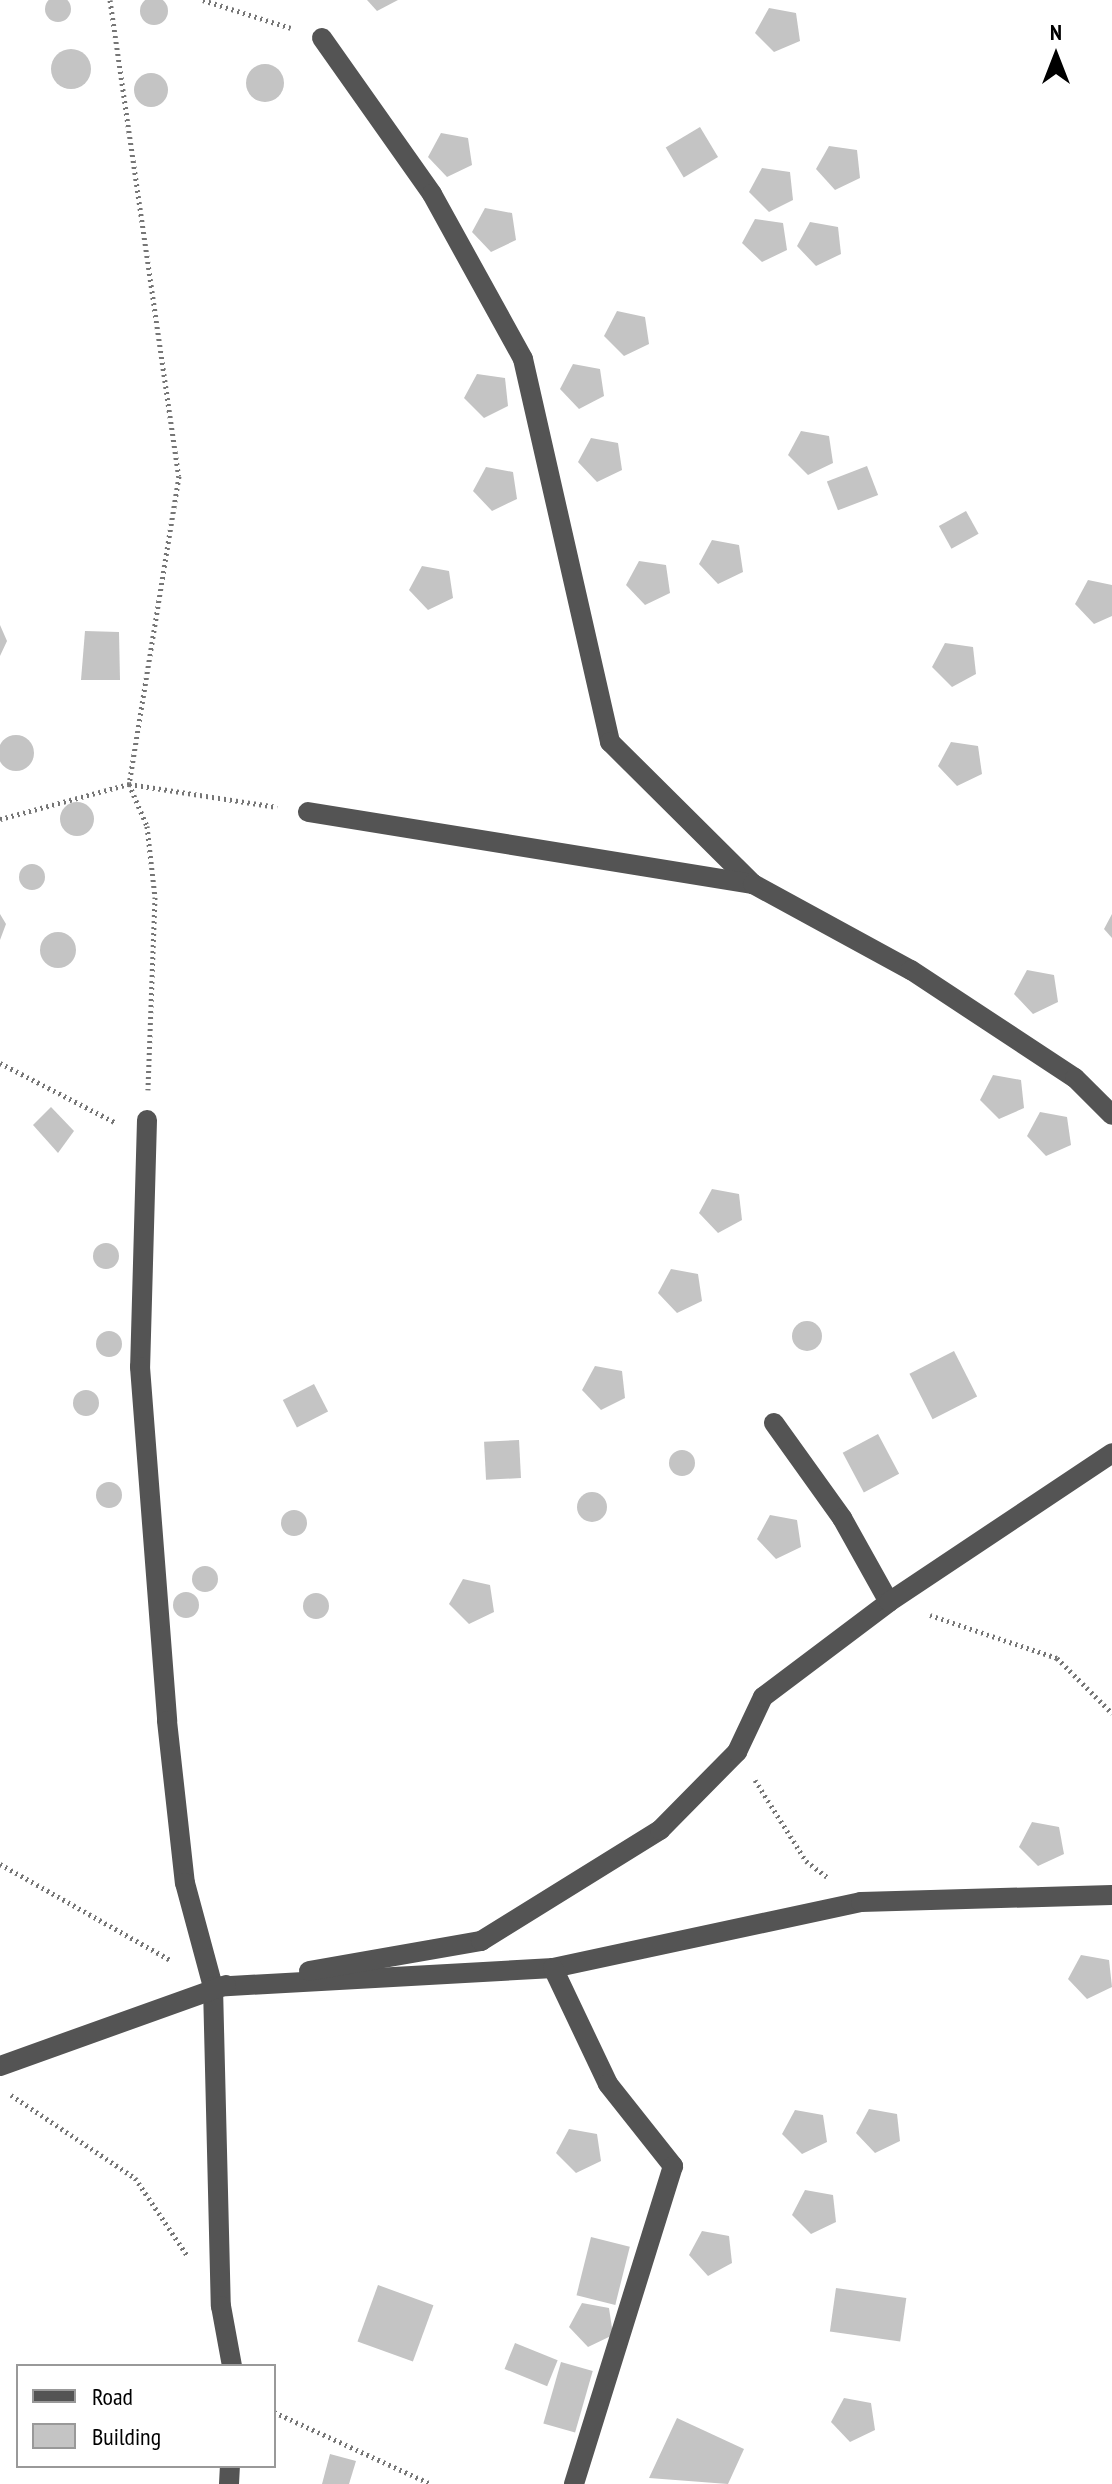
<!DOCTYPE html>
<html>
<head>
<meta charset="utf-8">
<style>
	body { margin:0 }
	#map { position:relative; width:1112px; height:2484px; overflow:hidden; background:#fff; font-family:"PT Sans Narrow",sans-serif }
	div>[style] { position:absolute }
	[style*='--x'] { left:calc(var(--x)*1px); top:calc(var(--y)*1px); width:calc(var(--w)*1px); rotate:calc(var(--a)*1deg) }
	.building>* { inset:0; background:#c4c4c4; transform-origin:0 0 }
	.round { border-radius:50% }
	.path>* { height:5px; margin-top:-2.5px; transform-origin:0; background:repeating-linear-gradient(90deg,#767676 0 2px,transparent 0 6px) }
	.minor>* { height:20px; margin:-10px; padding:0 10px; transform-origin:10px; border-radius:10px; background:#545454 }
	span { translate:-50% -50%; white-space:nowrap; text-align:center; line-height:1.15; -webkit-text-stroke:7px #fff; paint-order:stroke }
	.legend { position:absolute; left:16px; top:2364px; width:260px; height:104px; box-sizing:border-box; background:#fff; border:2px solid #999; margin:0; padding:10px 14px; list-style:none; font-size:24px; color:#000 }
	.legend li { display:flex; align-items:center; gap:16px; height:40px }
	.legend b { width:40px; border:2px solid #999 }
	.north { position:absolute; left:1016px; top:16px; width:80px; height:80px; -webkit-text-stroke:6px #fff; paint-order:stroke; rotate:0deg; font-size:22px; font-weight:700; line-height:32px; text-align:center; color:#000 }
	.north::after { content:''; display:block; margin:auto; width:28px; height:36px; background:#000; clip-path:polygon(50% 0,100% 100%,50% 72%,0 100%) }
</style>
</head>
<body>
<div id="map">
	<div class="building">
		<div class="round" style="left:45px;top:-4px;width:26px;height:26px"></div>
		<div class="round" style="left:140px;top:-3px;width:28px;height:28px"></div>
		<div style="clip-path:polygon(367px 0,398px 0,377px 11px)"></div>
		<div style="clip-path:polygon(769px 8px,796px 13px,800px 41px,774px 52px,755px 33px)"></div>
		<div class="round" style="left:51px;top:49px;width:40px;height:40px"></div>
		<div class="round" style="left:246px;top:64px;width:38px;height:38px"></div>
		<div class="round" style="left:134px;top:73px;width:34px;height:34px"></div>
		<div style="left:700px;top:127px;width:35px;height:40px;rotate:59deg"></div>
		<div style="clip-path:polygon(441px 133px,468px 138px,472px 165px,447px 177px,428px 157px)"></div>
		<div style="clip-path:polygon(829px 146px,857px 150px,860px 178px,835px 190px,816px 169px)"></div>
		<div style="clip-path:polygon(762px 168px,790px 172px,793px 200px,769px 212px,749px 192px)"></div>
		<div style="clip-path:polygon(485px 208px,512px 213px,516px 240px,491px 252px,472px 232px)"></div>
		<div style="clip-path:polygon(755px 219px,783px 223px,787px 250px,762px 262px,742px 243px)"></div>
		<div style="clip-path:polygon(810px 222px,838px 227px,841px 254px,816px 266px,797px 246px)"></div>
		<div style="clip-path:polygon(617px 311px,645px 317px,649px 344px,624px 356px,604px 336px)"></div>
		<div style="clip-path:polygon(573px 364px,600px 369px,604px 396px,579px 409px,560px 389px)"></div>
		<div style="clip-path:polygon(477px 374px,505px 378px,508px 406px,484px 418px,464px 398px)"></div>
		<div style="clip-path:polygon(801px 431px,829px 436px,833px 463px,808px 475px,788px 455px)"></div>
		<div style="clip-path:polygon(591px 438px,618px 443px,622px 470px,597px 482px,578px 462px)"></div>
		<div style="left:867px;top:466px;width:31px;height:43px;rotate:69deg"></div>
		<div style="clip-path:polygon(486px 467px,513px 472px,517px 499px,492px 511px,473px 491px)"></div>
		<div style="left:966px;top:511px;width:26px;height:31px;rotate:61deg"></div>
		<div style="clip-path:polygon(712px 540px,739px 545px,743px 572px,718px 584px,699px 564px)"></div>
		<div style="clip-path:polygon(639px 561px,666px 565px,670px 593px,645px 605px,626px 585px)"></div>
		<div style="clip-path:polygon(422px 566px,449px 571px,453px 598px,428px 610px,409px 590px)"></div>
		<div style="clip-path:polygon(1088px 580px,1112px 585px,1112px 616px,1094px 624px,1075px 604px)"></div>
		<div style="clip-path:polygon(0 625px,7px 641px,0 656px)"></div>
		<div style="clip-path:polygon(85px 631px,119px 632px,120px 680px,81px 680px)"></div>
		<div style="clip-path:polygon(945px 643px,973px 647px,976px 674px,952px 687px,932px 667px)"></div>
		<div class="round" style="left:-2px;top:735px;width:36px;height:36px"></div>
		<div style="clip-path:polygon(951px 742px,978px 746px,982px 774px,957px 786px,938px 766px)"></div>
		<div class="round" style="left:60px;top:802px;width:34px;height:34px"></div>
		<div class="round" style="left:19px;top:864px;width:26px;height:26px"></div>
		<div style="clip-path:polygon(0 914px,6px 924px,0 940px)"></div>
		<div style="clip-path:polygon(1112px 914px,1112px 938px,1104px 929px)"></div>
		<div class="round" style="left:40px;top:932px;width:36px;height:36px"></div>
		<div style="clip-path:polygon(1027px 970px,1054px 975px,1058px 1002px,1033px 1014px,1014px 994px)"></div>
		<div style="clip-path:polygon(993px 1075px,1021px 1080px,1024px 1108px,999px 1119px,980px 1100px)"></div>
		<div style="clip-path:polygon(51px 1107px,74px 1131px,58px 1153px,33px 1125px)"></div>
		<div style="clip-path:polygon(1040px 1112px,1067px 1117px,1071px 1145px,1046px 1156px,1027px 1136px)"></div>
		<div style="clip-path:polygon(712px 1189px,739px 1194px,742px 1220px,718px 1233px,699px 1213px)"></div>
		<div class="round" style="left:93px;top:1243px;width:26px;height:26px"></div>
		<div style="clip-path:polygon(671px 1269px,698px 1274px,702px 1301px,677px 1313px,658px 1293px)"></div>
		<div class="round" style="left:792px;top:1321px;width:30px;height:30px"></div>
		<div class="round" style="left:96px;top:1331px;width:26px;height:26px"></div>
		<div style="left:954px;top:1351px;width:51px;height:50px;rotate:63deg"></div>
		<div style="clip-path:polygon(595px 1366px,622px 1371px,625px 1398px,601px 1410px,582px 1390px)"></div>
		<div style="left:314px;top:1384px;width:31px;height:35px;rotate:63deg"></div>
		<div class="round" style="left:73px;top:1390px;width:26px;height:26px"></div>
		<div style="left:878px;top:1434px;width:45px;height:40px;rotate:62deg"></div>
		<div style="left:519px;top:1440px;width:38px;height:35px;rotate:87deg"></div>
		<div class="round" style="left:669px;top:1450px;width:26px;height:26px"></div>
		<div class="round" style="left:96px;top:1482px;width:26px;height:26px"></div>
		<div class="round" style="left:577px;top:1492px;width:30px;height:30px"></div>
		<div class="round" style="left:281px;top:1510px;width:26px;height:26px"></div>
		<div style="clip-path:polygon(770px 1515px,797px 1520px,801px 1547px,776px 1559px,757px 1539px)"></div>
		<div class="round" style="left:192px;top:1566px;width:26px;height:26px"></div>
		<div style="clip-path:polygon(463px 1579px,490px 1585px,494px 1612px,469px 1624px,449px 1604px)"></div>
		<div class="round" style="left:173px;top:1592px;width:26px;height:26px"></div>
		<div class="round" style="left:303px;top:1593px;width:26px;height:26px"></div>
		<div style="clip-path:polygon(1032px 1822px,1059px 1827px,1064px 1854px,1038px 1866px,1019px 1847px)"></div>
		<div style="clip-path:polygon(1081px 1955px,1109px 1960px,1112px 1987px,1087px 1999px,1068px 1979px)"></div>
		<div style="clip-path:polygon(869px 2109px,897px 2114px,900px 2141px,875px 2153px,856px 2133px)"></div>
		<div style="clip-path:polygon(795px 2110px,823px 2115px,827px 2142px,802px 2154px,782px 2134px)"></div>
		<div style="clip-path:polygon(569px 2129px,597px 2134px,601px 2161px,576px 2173px,556px 2153px)"></div>
		<div style="clip-path:polygon(805px 2190px,833px 2195px,836px 2222px,811px 2234px,792px 2215px)"></div>
		<div style="clip-path:polygon(702px 2231px,729px 2236px,732px 2263px,708px 2276px,689px 2255px)"></div>
		<div style="left:591px;top:2237px;width:40px;height:60px;rotate:14deg"></div>
		<div style="left:378px;top:2285px;width:59px;height:60px;rotate:20deg"></div>
		<div style="left:836px;top:2288px;width:71px;height:44px;rotate:8deg"></div>
		<div style="clip-path:polygon(582px 2303px,609px 2308px,613px 2335px,588px 2347px,569px 2327px)"></div>
		<div style="left:515px;top:2343px;width:46px;height:28px;rotate:22deg"></div>
		<div style="left:561px;top:2362px;width:33px;height:64px;rotate:16deg"></div>
		<div style="clip-path:polygon(844px 2398px,871px 2403px,875px 2430px,850px 2442px,831px 2422px)"></div>
		<div style="clip-path:polygon(677px 2418px,744px 2449px,728px 2484px,649px 2478px)"></div>
		<div style="clip-path:polygon(330px 2454px,356px 2461px,349px 2484px,322px 2484px)"></div>
	</div>
	<div class="path">
		<div style="--x:110;--y:0;--w:481;--a:81.8"></div>
		<div style="--x:179;--y:476;--w:312;--a:99.2"></div>
		<div style="--x:129;--y:784;--w:46;--a:66.8"></div>
		<div style="--x:147;--y:826;--w:71;--a:83.6"></div>
		<div style="--x:155;--y:897;--w:193;--a:92.1"></div>
		<div style="--x:203;--y:0;--w:92;--a:17.7"></div>
		<div style="--x:0;--y:819;--w:134;--a:-15.2"></div>
		<div style="--x:129;--y:784;--w:150;--a:8.8"></div>
		<div style="--x:0;--y:1063;--w:131;--a:27.3"></div>
		<div style="--x:930;--y:1615;--w:134;--a:18.7"></div>
		<div style="--x:1057;--y:1658;--w:78;--a:45"></div>
		<div style="--x:755;--y:1780;--w:96;--a:57.8"></div>
		<div style="--x:806;--y:1861;--w:26;--a:37"></div>
		<div style="--x:0;--y:1864;--w:197;--a:29.4"></div>
		<div style="--x:11;--y:2095;--w:149;--a:33.8"></div>
		<div style="--x:135;--y:2178;--w:93;--a:56"></div>
		<div style="--x:274;--y:2412;--w:173;--a:24.6"></div>
	</div>
	<div class="minor">
		<div style="--x:322;--y:38;--w:191;--a:54.8"></div>
		<div style="--x:432;--y:194;--w:188;--a:61.1"></div>
		<div style="--x:523;--y:359;--w:393;--a:77.2"></div>
		<div style="--x:610;--y:742;--w:202;--a:44.8"></div>
		<div style="--x:308;--y:812;--w:451;--a:9.2"></div>
		<div style="--x:753;--y:884;--w:180;--a:28.6"></div>
		<div style="--x:911;--y:970;--w:196;--a:33.4"></div>
		<div style="--x:1075;--y:1078;--w:52;--a:45"></div>
		<div style="--x:147;--y:1120;--w:247;--a:91.6"></div>
		<div style="--x:140;--y:1367;--w:355;--a:85.6"></div>
		<div style="--x:167;--y:1721;--w:163;--a:83.7"></div>
		<div style="--x:185;--y:1883;--w:108;--a:74.9"></div>
		<div style="--x:213;--y:1987;--w:341;--a:-3.2"></div>
		<div style="--x:553;--y:1968;--w:315;--a:-12.1"></div>
		<div style="--x:861;--y:1902;--w:251;--a:-1.6"></div>
		<div style="--x:774;--y:1423;--w:117;--a:54.4"></div>
		<div style="--x:842;--y:1518;--w:96;--a:60.8"></div>
		<div style="--x:553;--y:1968;--w:128;--a:64.6"></div>
		<div style="--x:608;--y:2084;--w:105;--a:51.6"></div>
		<div style="--x:673;--y:2166;--w:333;--a:107.3"></div>
		<div style="--x:309;--y:1971;--w:175;--a:-9.9"></div>
		<div style="--x:481;--y:1941;--w:211;--a:-31.8"></div>
		<div style="--x:660;--y:1830;--w:110;--a:-45.4"></div>
		<div style="--x:737;--y:1752;--w:61;--a:-64.7"></div>
		<div style="--x:763;--y:1697;--w:158;--a:-37"></div>
		<div style="--x:889;--y:1602;--w:268;--a:-33.7"></div>
		<div style="--x:213;--y:1987;--w:319;--a:88.6"></div>
		<div style="--x:221;--y:2306;--w:61;--a:79.6"></div>
		<div style="--x:0;--y:2066;--w:240;--a:-19.7"></div>
		<div style="--x:229;--y:2484;--w:18;--a:-87"></div>
	</div>
	<ul class="legend">
	<li><b style="height:10px;background:#545454"></b>Road</li>
	<li><b style="height:22px;background:#c4c4c4"></b>Building</li>
	</ul>
	<div class="north">N</div>
</div>
</body>
</html>
